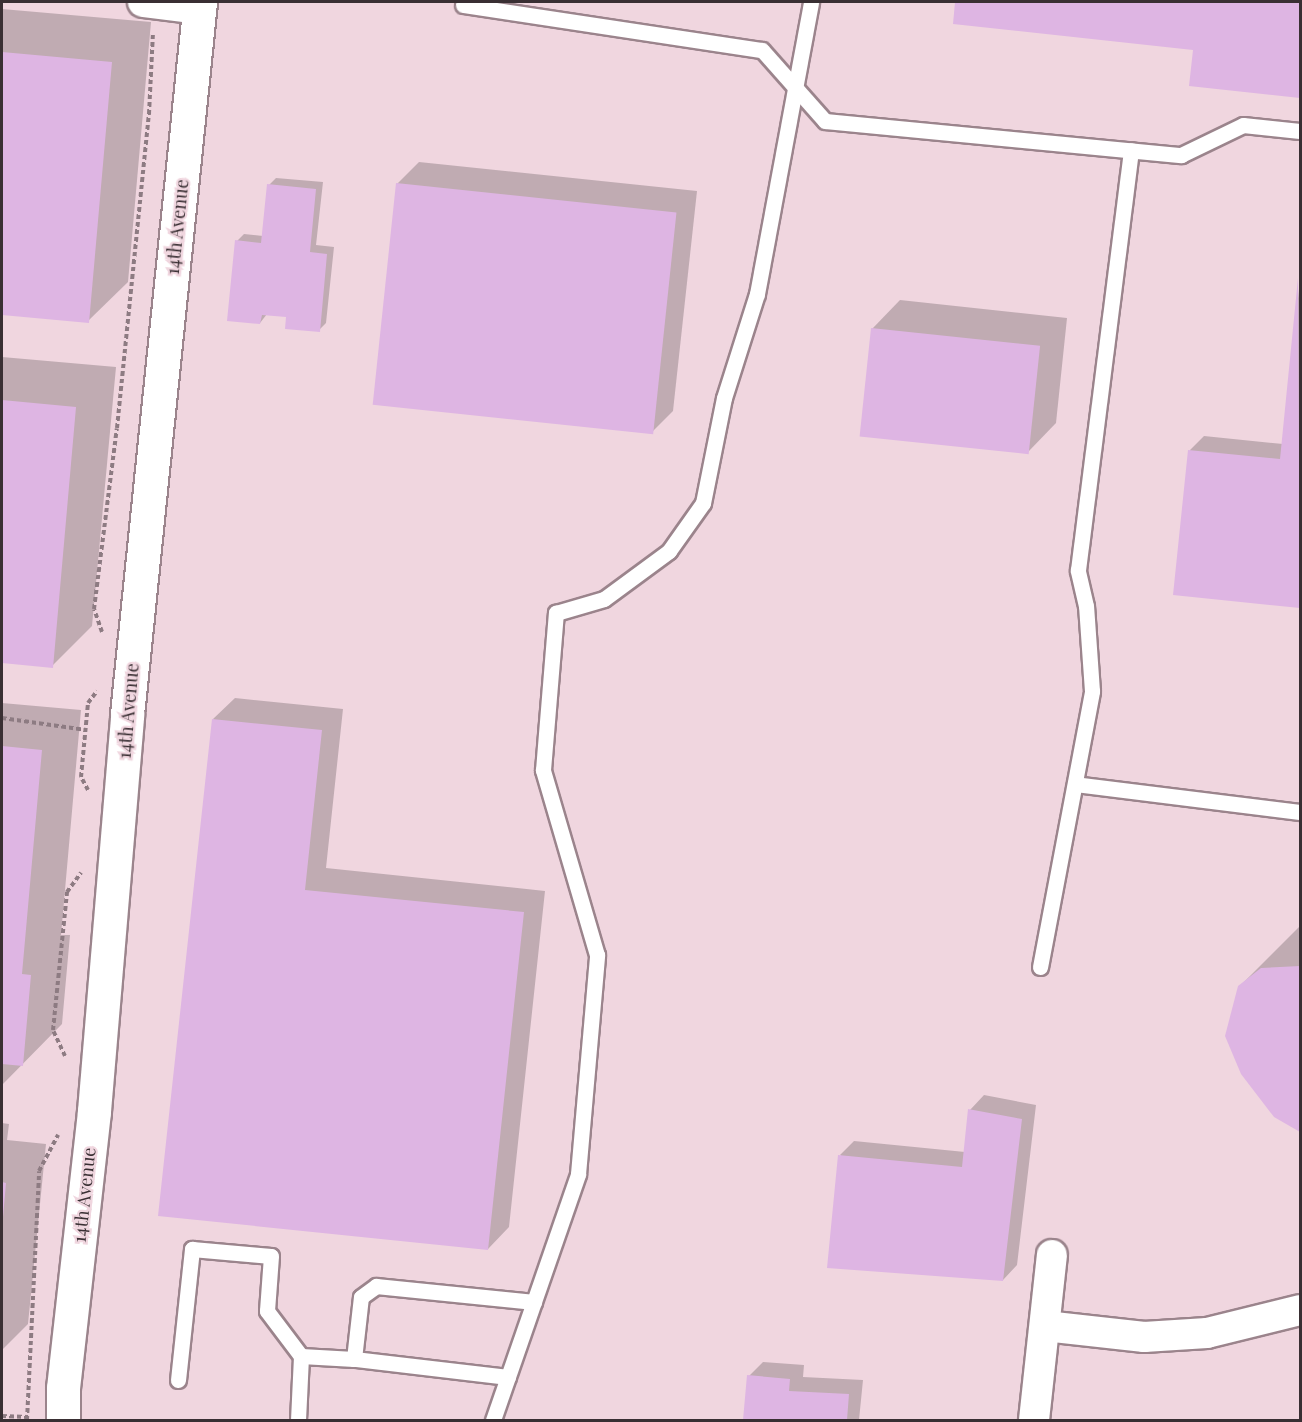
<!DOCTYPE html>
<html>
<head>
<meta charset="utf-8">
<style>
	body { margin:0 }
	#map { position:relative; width:1302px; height:1422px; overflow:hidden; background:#f0d6df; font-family:"Playfair Display",serif }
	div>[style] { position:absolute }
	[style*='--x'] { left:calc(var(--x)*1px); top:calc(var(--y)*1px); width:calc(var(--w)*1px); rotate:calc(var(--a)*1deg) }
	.shadow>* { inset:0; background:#0003 }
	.building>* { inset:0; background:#deb5e3; transform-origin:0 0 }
	.path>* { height:4px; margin-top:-2px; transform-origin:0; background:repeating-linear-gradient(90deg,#8d7b82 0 4.5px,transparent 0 7.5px) }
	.roads { filter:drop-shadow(2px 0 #9b848c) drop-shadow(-2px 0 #9b848c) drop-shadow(0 2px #9b848c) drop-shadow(0 -2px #9b848c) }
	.lane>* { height:15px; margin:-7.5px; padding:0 7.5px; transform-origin:7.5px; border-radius:7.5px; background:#fff }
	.street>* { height:30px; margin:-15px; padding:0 15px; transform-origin:15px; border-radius:15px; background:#fff }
	.secondary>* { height:33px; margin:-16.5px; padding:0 16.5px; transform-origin:16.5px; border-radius:16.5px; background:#fff }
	span { translate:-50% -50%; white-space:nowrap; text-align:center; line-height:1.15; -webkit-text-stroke:4.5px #f0d6df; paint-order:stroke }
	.street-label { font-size:18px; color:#392f33 }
	.frame { position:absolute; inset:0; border:3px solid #392f33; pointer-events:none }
</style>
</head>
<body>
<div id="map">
	<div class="shadow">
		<div style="clip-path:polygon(957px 2px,1300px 2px,1300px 96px,1191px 85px,1195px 48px,955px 23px)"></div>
		<div style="clip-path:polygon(2px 9px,151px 22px,128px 282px,88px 321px,2px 314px)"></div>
		<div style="clip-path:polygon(419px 162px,697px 191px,673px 411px,651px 433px,397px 184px)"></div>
		<div style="clip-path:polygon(276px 178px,323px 182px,316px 245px,334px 247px,326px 323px,319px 330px,288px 316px,267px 314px,260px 323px,237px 241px,244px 234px,263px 236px,269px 185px)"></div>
		<div style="clip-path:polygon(1300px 279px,1300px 607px,1175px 594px,1190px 450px,1204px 436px,1283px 444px)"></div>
		<div style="clip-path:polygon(900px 300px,1067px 318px,1056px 423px,1028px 452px,872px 329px)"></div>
		<div style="clip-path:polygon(2px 357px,116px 367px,92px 626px,52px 666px,2px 662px)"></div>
		<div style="clip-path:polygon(235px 698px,343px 709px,326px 868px,545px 891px,509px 1227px,488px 1249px,213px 719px)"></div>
		<div style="clip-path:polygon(2px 703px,81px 710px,61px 935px,70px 935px,62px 1024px,2px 1085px)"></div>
		<div style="clip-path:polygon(1300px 926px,1300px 1130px,1275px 1115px,1239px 987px)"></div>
		<div style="clip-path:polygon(984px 1095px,1036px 1105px,1017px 1265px,1003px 1280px,840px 1155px,854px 1141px,965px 1152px,970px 1110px)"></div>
		<div style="clip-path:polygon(2px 1123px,9px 1124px,7px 1140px,46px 1144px,28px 1324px,2px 1350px)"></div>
		<div style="clip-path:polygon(763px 1362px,804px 1365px,803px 1377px,863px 1380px,859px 1420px,745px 1420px,749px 1376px)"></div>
	</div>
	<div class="building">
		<div style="clip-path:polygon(955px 2px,1300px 2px,1300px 98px,1189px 86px,1193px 50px,953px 24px)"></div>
		<div style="clip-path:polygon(2px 52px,112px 62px,89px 323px,2px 315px)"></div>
		<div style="left:396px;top:183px;width:282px;height:223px;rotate:6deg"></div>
		<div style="clip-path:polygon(267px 184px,316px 189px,310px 252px,327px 254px,320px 332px,285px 329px,286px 317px,262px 315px,260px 324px,227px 321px,235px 240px,261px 243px)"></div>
		<div style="clip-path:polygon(1298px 278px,1300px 608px,1173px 595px,1188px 450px,1280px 459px)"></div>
		<div style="left:871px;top:328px;width:170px;height:109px;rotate:6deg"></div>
		<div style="clip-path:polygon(2px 400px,76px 407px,53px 668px,2px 663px)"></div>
		<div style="clip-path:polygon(212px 719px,322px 730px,305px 890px,524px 912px,488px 1250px,158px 1216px)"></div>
		<div style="clip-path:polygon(2px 746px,42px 750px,22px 974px,31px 975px,23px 1066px,2px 1064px)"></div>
		<div style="clip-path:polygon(1300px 966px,1300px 1132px,1274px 1117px,1241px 1074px,1225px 1036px,1238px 986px,1261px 968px)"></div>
		<div style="clip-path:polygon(968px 1109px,1022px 1119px,1003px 1281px,827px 1268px,838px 1155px,962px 1167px)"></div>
		<div style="clip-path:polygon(2px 1182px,6px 1183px,3px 1217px,2px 1217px)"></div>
		<div style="clip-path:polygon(747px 1375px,790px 1379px,789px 1391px,849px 1394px,847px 1420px,743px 1420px)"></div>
	</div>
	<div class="path">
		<div style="--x:102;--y:632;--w:24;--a:-109"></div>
		<div style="--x:94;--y:609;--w:182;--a:-82.8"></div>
		<div style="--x:117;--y:428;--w:316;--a:-84.2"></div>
		<div style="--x:149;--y:114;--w:82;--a:-87.2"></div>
		<div style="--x:2;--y:718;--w:85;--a:8.1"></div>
		<div style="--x:88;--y:790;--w:15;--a:-118"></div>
		<div style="--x:81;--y:777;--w:74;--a:-84.6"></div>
		<div style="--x:88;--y:703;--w:15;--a:-53"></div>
		<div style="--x:65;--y:1056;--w:29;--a:-115"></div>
		<div style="--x:53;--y:1030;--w:139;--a:-84.2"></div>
		<div style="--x:67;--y:892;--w:24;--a:-54"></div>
		<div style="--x:2;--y:1416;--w:26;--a:2"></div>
		<div style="--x:27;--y:1420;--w:249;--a:-87.2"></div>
		<div style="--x:39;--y:1171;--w:41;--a:-62.2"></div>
	</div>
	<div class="roads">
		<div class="lane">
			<div style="--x:463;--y:5;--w:302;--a:8.6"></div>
			<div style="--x:762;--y:50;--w:95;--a:48.4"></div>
			<div style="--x:825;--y:121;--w:358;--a:5.5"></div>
			<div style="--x:1181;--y:155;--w:69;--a:-25.8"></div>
			<div style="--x:1243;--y:125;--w:57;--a:6"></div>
			<div style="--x:1075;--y:784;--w:227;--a:7.1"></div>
			<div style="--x:1040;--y:967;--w:281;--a:-79.3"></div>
			<div style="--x:1092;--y:691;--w:85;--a:-94"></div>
			<div style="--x:1086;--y:606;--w:37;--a:-103"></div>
			<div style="--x:1078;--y:570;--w:423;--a:-82.8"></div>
			<div style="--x:508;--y:1377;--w:155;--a:-173.3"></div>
			<div style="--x:354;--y:1359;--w:62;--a:-83.6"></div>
			<div style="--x:361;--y:1297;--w:19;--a:-36"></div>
			<div style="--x:376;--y:1286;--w:159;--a:5.8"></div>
			<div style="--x:178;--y:1380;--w:132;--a:-83.9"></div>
			<div style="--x:192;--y:1249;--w:79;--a:5.1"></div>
			<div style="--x:271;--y:1256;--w:55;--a:94.2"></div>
			<div style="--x:267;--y:1311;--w:56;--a:52.9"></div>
			<div style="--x:298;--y:1420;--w:64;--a:-87.3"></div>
			<div style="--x:301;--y:1356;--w:53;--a:3.2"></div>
			<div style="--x:493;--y:1420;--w:260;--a:-70.9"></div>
			<div style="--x:578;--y:1174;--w:220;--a:-85"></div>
			<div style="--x:597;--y:955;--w:193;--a:-106.3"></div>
			<div style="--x:543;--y:770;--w:158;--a:-85.3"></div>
			<div style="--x:556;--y:613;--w:50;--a:-16.3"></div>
			<div style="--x:604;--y:599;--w:81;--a:-36.4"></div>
			<div style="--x:669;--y:551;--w:59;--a:-54.7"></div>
			<div style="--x:703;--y:503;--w:107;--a:-78.7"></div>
			<div style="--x:724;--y:398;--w:109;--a:-72.4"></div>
			<div style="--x:757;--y:294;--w:297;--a:-79.5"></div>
		</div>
		<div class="street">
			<div style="--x:143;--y:2;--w:57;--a:7"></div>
			<div style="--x:1045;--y:1326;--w:100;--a:6.3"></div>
			<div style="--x:1144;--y:1337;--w:63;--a:-3.6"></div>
			<div style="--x:1207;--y:1333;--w:96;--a:-13.9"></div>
			<div style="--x:1034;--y:1420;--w:166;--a:-83.8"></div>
		</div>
		<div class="secondary">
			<div style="--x:63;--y:1420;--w:32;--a:-90"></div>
			<div style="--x:63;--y:1388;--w:279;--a:-83.6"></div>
			<div style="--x:94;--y:1111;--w:398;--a:-85.2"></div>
			<div style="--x:127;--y:714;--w:716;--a:-84.15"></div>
		</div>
	</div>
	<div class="street-label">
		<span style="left:177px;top:227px;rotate:-84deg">14th Avenue</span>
		<span style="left:128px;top:711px;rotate:-85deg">14th Avenue</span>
		<span style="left:84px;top:1195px;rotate:-84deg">14th Avenue</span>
	</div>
	<div class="frame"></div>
</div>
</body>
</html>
